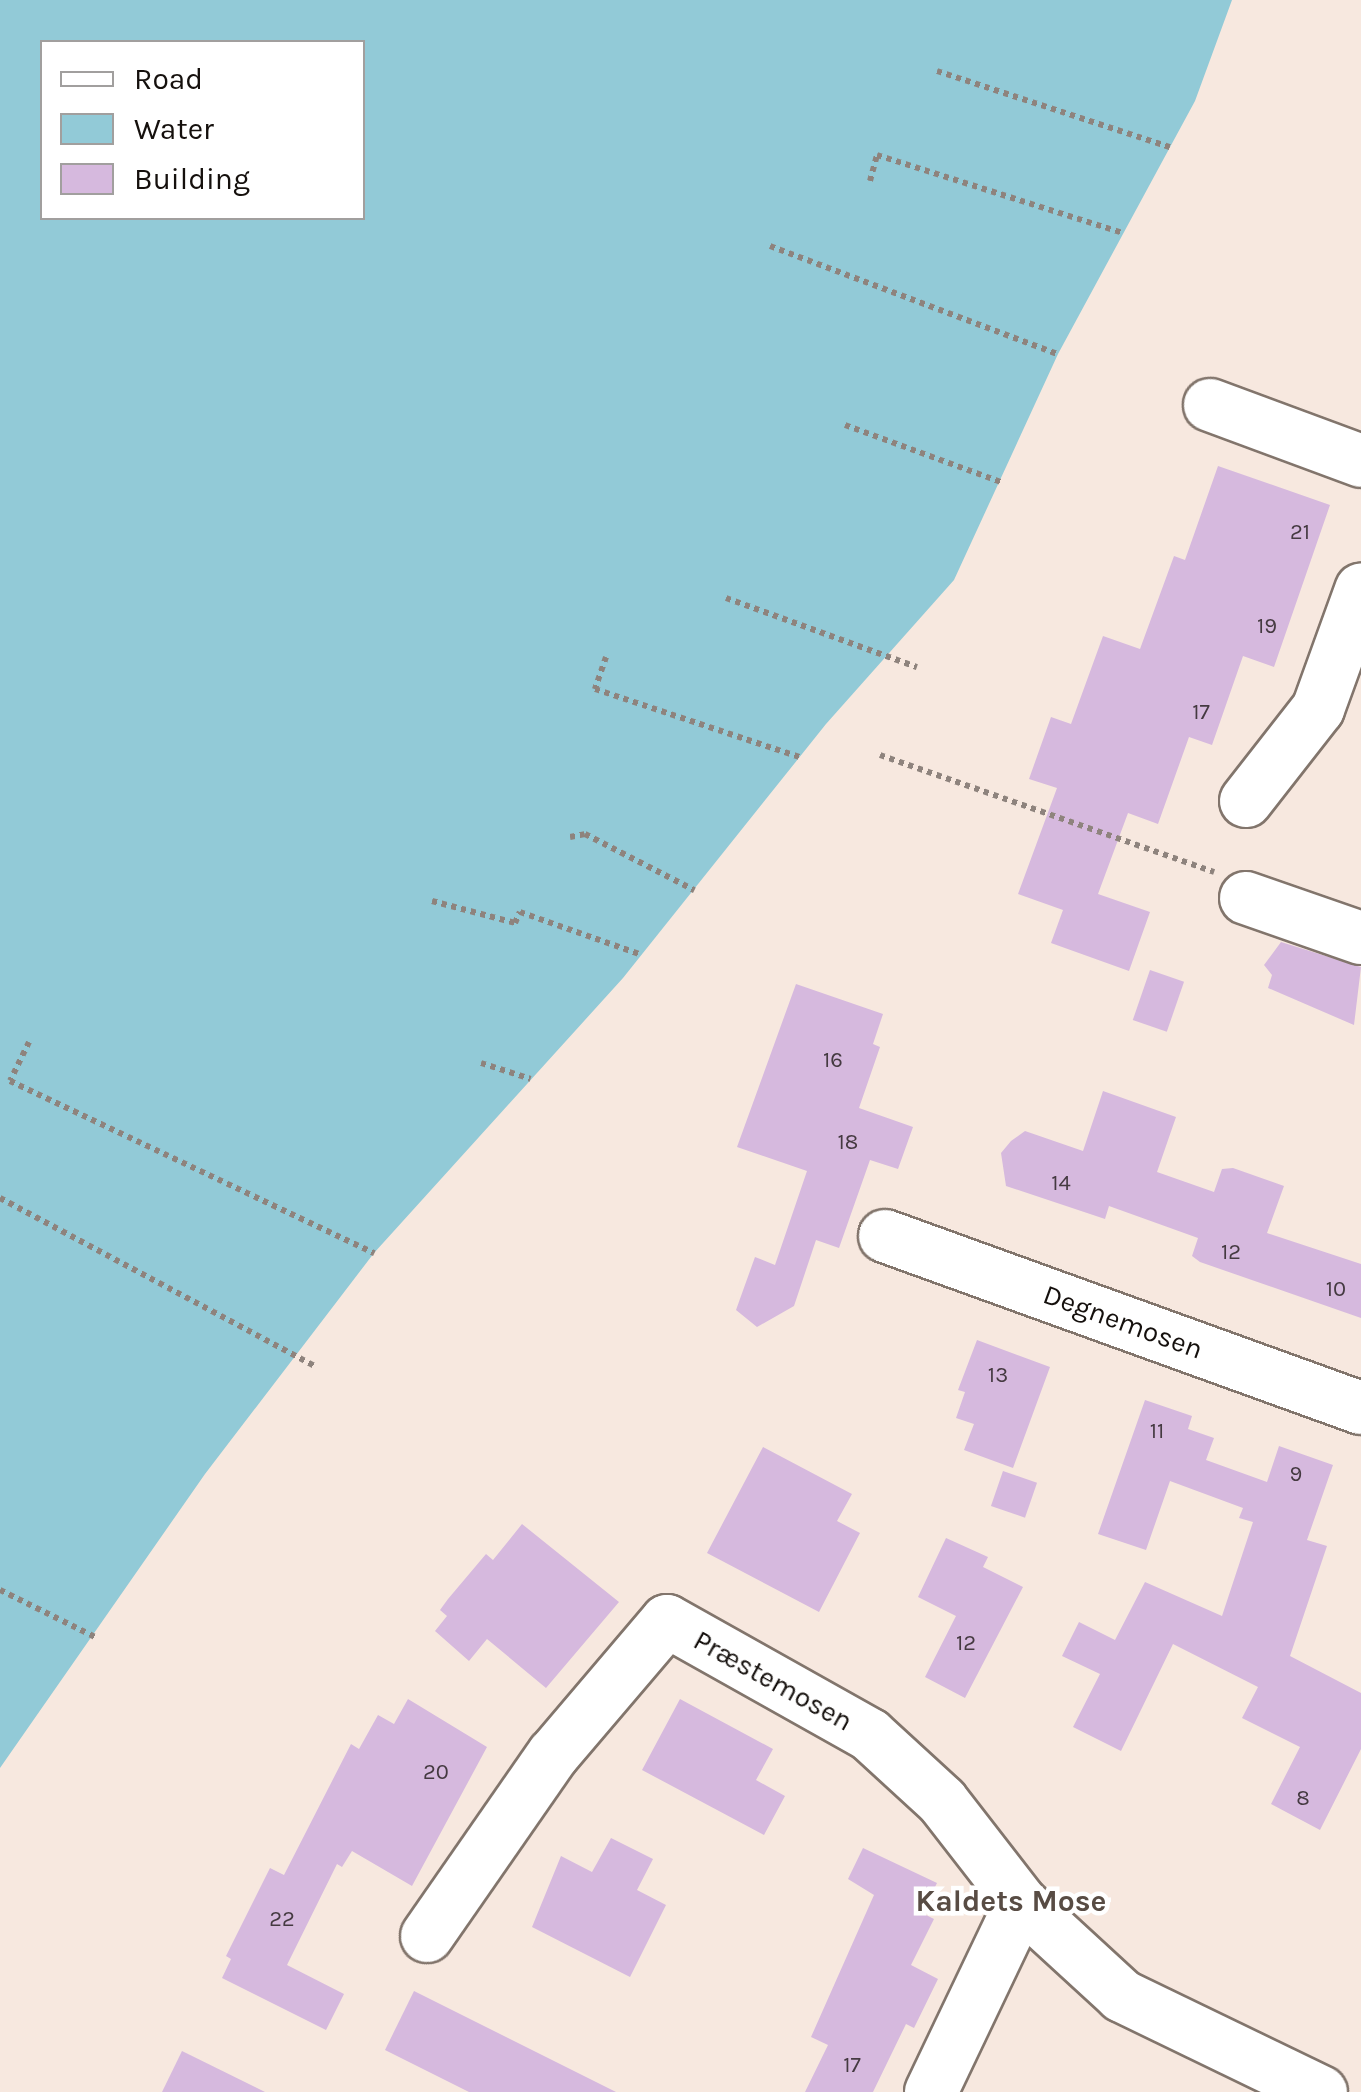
<!DOCTYPE html>
<html>
<head>
<meta charset="utf-8">
<style>
	body { margin:0 }
	#map { position:relative; width:1361px; height:2092px; overflow:hidden; background:#f7e8df; font-family:Karla,sans-serif }
	div>[style] { position:absolute }
	[style*='--x'] { left:calc(var(--x)*1px); top:calc(var(--y)*1px); width:calc(var(--w)*1px); rotate:calc(var(--a)*1deg) }
	.water>* { inset:0; background:#92cad7 }
	.building>* { inset:0; background:#d6b9de; transform-origin:0 0 }
	.path>* { height:6px; margin-top:-3px; transform-origin:0; background:repeating-linear-gradient(90deg,#8e837d 0 5px,transparent 0 10px) }
	.roads { filter:drop-shadow(2px 0 #82756c) drop-shadow(-2px 0 #82756c) drop-shadow(0 2px #82756c) drop-shadow(0 -2px #82756c) }
	.minor>* { height:52px; margin:-26px; padding:0 26px; transform-origin:26px; border-radius:26px; background:#fff }
	span { translate:-50% -50%; white-space:nowrap; text-align:center; line-height:1.15; -webkit-text-stroke:9px #fff; paint-order:stroke }
	.number-label { font-size:22px; color:#453a41 }
	.number-label span { -webkit-text-stroke-width:0 }
	.street-label { font-size:28px; color:#15100d }
	.neighbourhood-label { font-size:30px; color:#584c44; font-weight:700 }
	.legend { position:absolute; left:40px; top:40px; width:325px; height:180px; box-sizing:border-box; background:#fff; border:2px solid #a19f9e; margin:0; padding:12px 18px; list-style:none; font-size:30px; color:#15100d }
	.legend li { display:flex; align-items:center; gap:20px; height:50px }
	.legend b { width:50px; border:2px solid #a19f9e }
</style>
</head>
<body>
<div id="map">
	<div class="water">
		<div style="clip-path:polygon(evenodd,0 0,1232px 0,1195px 101px,1058px 354px,954px 580px,826px 724px,623px 978px,374px 1253px,205px 1474px,0 1768px,0 0,42px 42px,362px 42px,362px 218px,42px 218px,42px 42px)"></div>
	</div>
	<div class="building">
		<div style="clip-path:polygon(1218px 466px,1330px 505px,1274px 667px,1243px 656px,1212px 745px,1189px 737px,1158px 824px,1128px 813px,1098px 894px,1150px 912px,1129px 971px,1051px 943px,1063px 910px,1018px 894px,1057px 788px,1029px 779px,1051px 717px,1071px 724px,1103px 636px,1140px 649px,1174px 556px,1185px 560px)"></div>
		<div style="clip-path:polygon(1281px 942px,1361px 967px,1354px 1025px,1268px 988px,1272px 975px,1264px 965px)"></div>
		<div style="left:1150px;top:970px;width:36px;height:53px;rotate:19deg"></div>
		<div style="clip-path:polygon(796px 984px,883px 1014px,873px 1044px,880px 1047px,859px 1108px,913px 1127px,898px 1169px,870px 1160px,839px 1248px,816px 1240px,794px 1306px,757px 1327px,736px 1310px,755px 1257px,775px 1265px,807px 1171px,737px 1147px)"></div>
		<div style="clip-path:polygon(1103px 1091px,1176px 1117px,1157px 1172px,1214px 1192px,1222px 1169px,1233px 1168px,1284px 1186px,1267px 1233px,1361px 1264px,1361px 1318px,1200px 1262px,1192px 1256px,1198px 1238px,1109px 1206px,1105px 1219px,1006px 1186px,1001px 1153px,1011px 1141px,1025px 1131px,1083px 1151px)"></div>
		<div style="clip-path:polygon(977px 1340px,1050px 1367px,1013px 1468px,964px 1450px,974px 1424px,956px 1418px,965px 1392px,958px 1390px)"></div>
		<div style="clip-path:polygon(1145px 1400px,1192px 1416px,1188px 1429px,1214px 1438px,1206px 1460px,1267px 1482px,1279px 1446px,1333px 1465px,1307px 1540px,1327px 1546px,1290px 1656px,1361px 1693px,1361px 1749px,1320px 1830px,1271px 1804px,1300px 1747px,1242px 1718px,1258px 1687px,1173px 1644px,1121px 1751px,1073px 1727px,1100px 1674px,1062px 1656px,1079px 1622px,1115px 1640px,1145px 1582px,1222px 1616px,1253px 1522px,1239px 1518px,1243px 1508px,1170px 1481px,1146px 1550px,1098px 1534px)"></div>
		<div style="clip-path:polygon(763px 1447px,852px 1494px,837px 1521px,860px 1533px,819px 1612px,707px 1553px)"></div>
		<div style="left:1003px;top:1471px;width:36px;height:37px;rotate:19deg"></div>
		<div style="clip-path:polygon(522px 1524px,619px 1602px,546px 1688px,487px 1639px,469px 1661px,435px 1631px,447px 1616px,440px 1610px,448px 1599px,486px 1554px,493px 1560px)"></div>
		<div style="clip-path:polygon(946px 1538px,988px 1557px,983px 1567px,1023px 1587px,965px 1698px,925px 1677px,956px 1616px,918px 1597px)"></div>
		<div style="clip-path:polygon(408px 1699px,487px 1747px,412px 1886px,352px 1851px,342px 1867px,337px 1864px,287px 1965px,344px 1994px,326px 2030px,222px 1978px,231px 1959px,226px 1956px,270px 1868px,284px 1875px,351px 1744px,359px 1749px,378px 1715px,394px 1724px)"></div>
		<div style="clip-path:polygon(680px 1699px,773px 1749px,756px 1780px,785px 1796px,764px 1835px,642px 1770px)"></div>
		<div style="clip-path:polygon(611px 1838px,653px 1859px,637px 1890px,666px 1905px,630px 1977px,532px 1927px,561px 1856px,592px 1872px)"></div>
		<div style="clip-path:polygon(863px 1848px,937px 1883px,922px 1913px,934px 1919px,911px 1965px,938px 1979px,914px 2028px,906px 2024px,873px 2092px,805px 2092px,828px 2045px,811px 2037px,874px 1895px,848px 1879px)"></div>
		<div style="clip-path:polygon(414px 1991px,616px 2092px,469px 2092px,385px 2050px)"></div>
		<div style="clip-path:polygon(182px 2051px,265px 2092px,162px 2092px)"></div>
	</div>
	<div class="path">
		<div style="--x:937;--y:71;--w:245;--a:18.1"></div>
		<div style="--x:870;--y:181;--w:27;--a:-75"></div>
		<div style="--x:877;--y:155;--w:258;--a:17.6"></div>
		<div style="--x:770;--y:246;--w:308;--a:20.6"></div>
		<div style="--x:845;--y:425;--w:166;--a:20.1"></div>
		<div style="--x:726;--y:598;--w:203;--a:19.9"></div>
		<div style="--x:606;--y:657;--w:34;--a:109"></div>
		<div style="--x:595;--y:689;--w:216;--a:18.4"></div>
		<div style="--x:880;--y:755;--w:354;--a:19.3"></div>
		<div style="--x:570;--y:837;--w:15;--a:-11"></div>
		<div style="--x:585;--y:834;--w:123;--a:27.2"></div>
		<div style="--x:432;--y:901;--w:86;--a:14.8"></div>
		<div style="--x:515;--y:923;--w:12;--a:-66"></div>
		<div style="--x:520;--y:912;--w:129;--a:19.4"></div>
		<div style="--x:29;--y:1042;--w:43;--a:116"></div>
		<div style="--x:10;--y:1081;--w:403;--a:25.3"></div>
		<div style="--x:481;--y:1063;--w:52;--a:17.7"></div>
		<div style="--x:0;--y:1198;--w:359;--a:28.1"></div>
		<div style="--x:0;--y:1590;--w:106;--a:26.3"></div>
	</div>
	<div class="roads">
		<div class="minor">
			<div style="--x:1210;--y:405;--w:161;--a:20.3"></div>
			<div style="--x:1246;--y:801;--w:117;--a:-52"></div>
			<div style="--x:1318;--y:709;--w:127;--a:-70.1"></div>
			<div style="--x:1246;--y:898;--w:122;--a:19.2"></div>
			<div style="--x:885;--y:1236;--w:506;--a:19.87"></div>
			<div style="--x:427;--y:1936;--w:221;--a:-55.2"></div>
			<div style="--x:553;--y:1755;--w:176;--a:-49.6"></div>
			<div style="--x:667;--y:1621;--w:233;--a:29.3"></div>
			<div style="--x:870;--y:1735;--w:98;--a:42.5"></div>
			<div style="--x:942;--y:1801;--w:129;--a:52.2"></div>
			<div style="--x:1021;--y:1903;--w:137;--a:42.6"></div>
			<div style="--x:1122;--y:1996;--w:221;--a:25.8"></div>
			<div style="--x:931;--y:2092;--w:209;--a:-64.5"></div>
		</div>
	</div>
	<div class="number-label">
		<span style="left:1300px;top:533px">21</span>
		<span style="left:1267px;top:627px">19</span>
		<span style="left:1201px;top:713px">17</span>
		<span style="left:833px;top:1061px">16</span>
		<span style="left:848px;top:1143px">18</span>
		<span style="left:1061px;top:1184px">14</span>
		<span style="left:1231px;top:1253px">12</span>
		<span style="left:1336px;top:1290px">10</span>
		<span style="left:998px;top:1376px">13</span>
		<span style="left:1157px;top:1432px">11</span>
		<span style="left:1296px;top:1475px">9</span>
		<span style="left:966px;top:1644px">12</span>
		<span style="left:436px;top:1773px">20</span>
		<span style="left:1303px;top:1799px">8</span>
		<span style="left:282px;top:1920px">22</span>
		<span style="left:852px;top:2066px">17</span>
	</div>
	<div class="street-label">
		<span style="left:1123px;top:1322px;rotate:20deg">Degnemosen</span>
		<span style="left:773px;top:1681px;rotate:29deg">Præstemosen</span>
	</div>
	<div class="neighbourhood-label">
		<span style="left:1011px;top:1901px">Kaldets Mose</span>
	</div>
	<ul class="legend">
	<li><b style="height:12px;background:#fff"></b>Road</li>
	<li><b style="height:28px;background:#92cad7"></b>Water</li>
	<li><b style="height:28px;background:#d6b9de"></b>Building</li>
	</ul>
</div>
</body>
</html>
